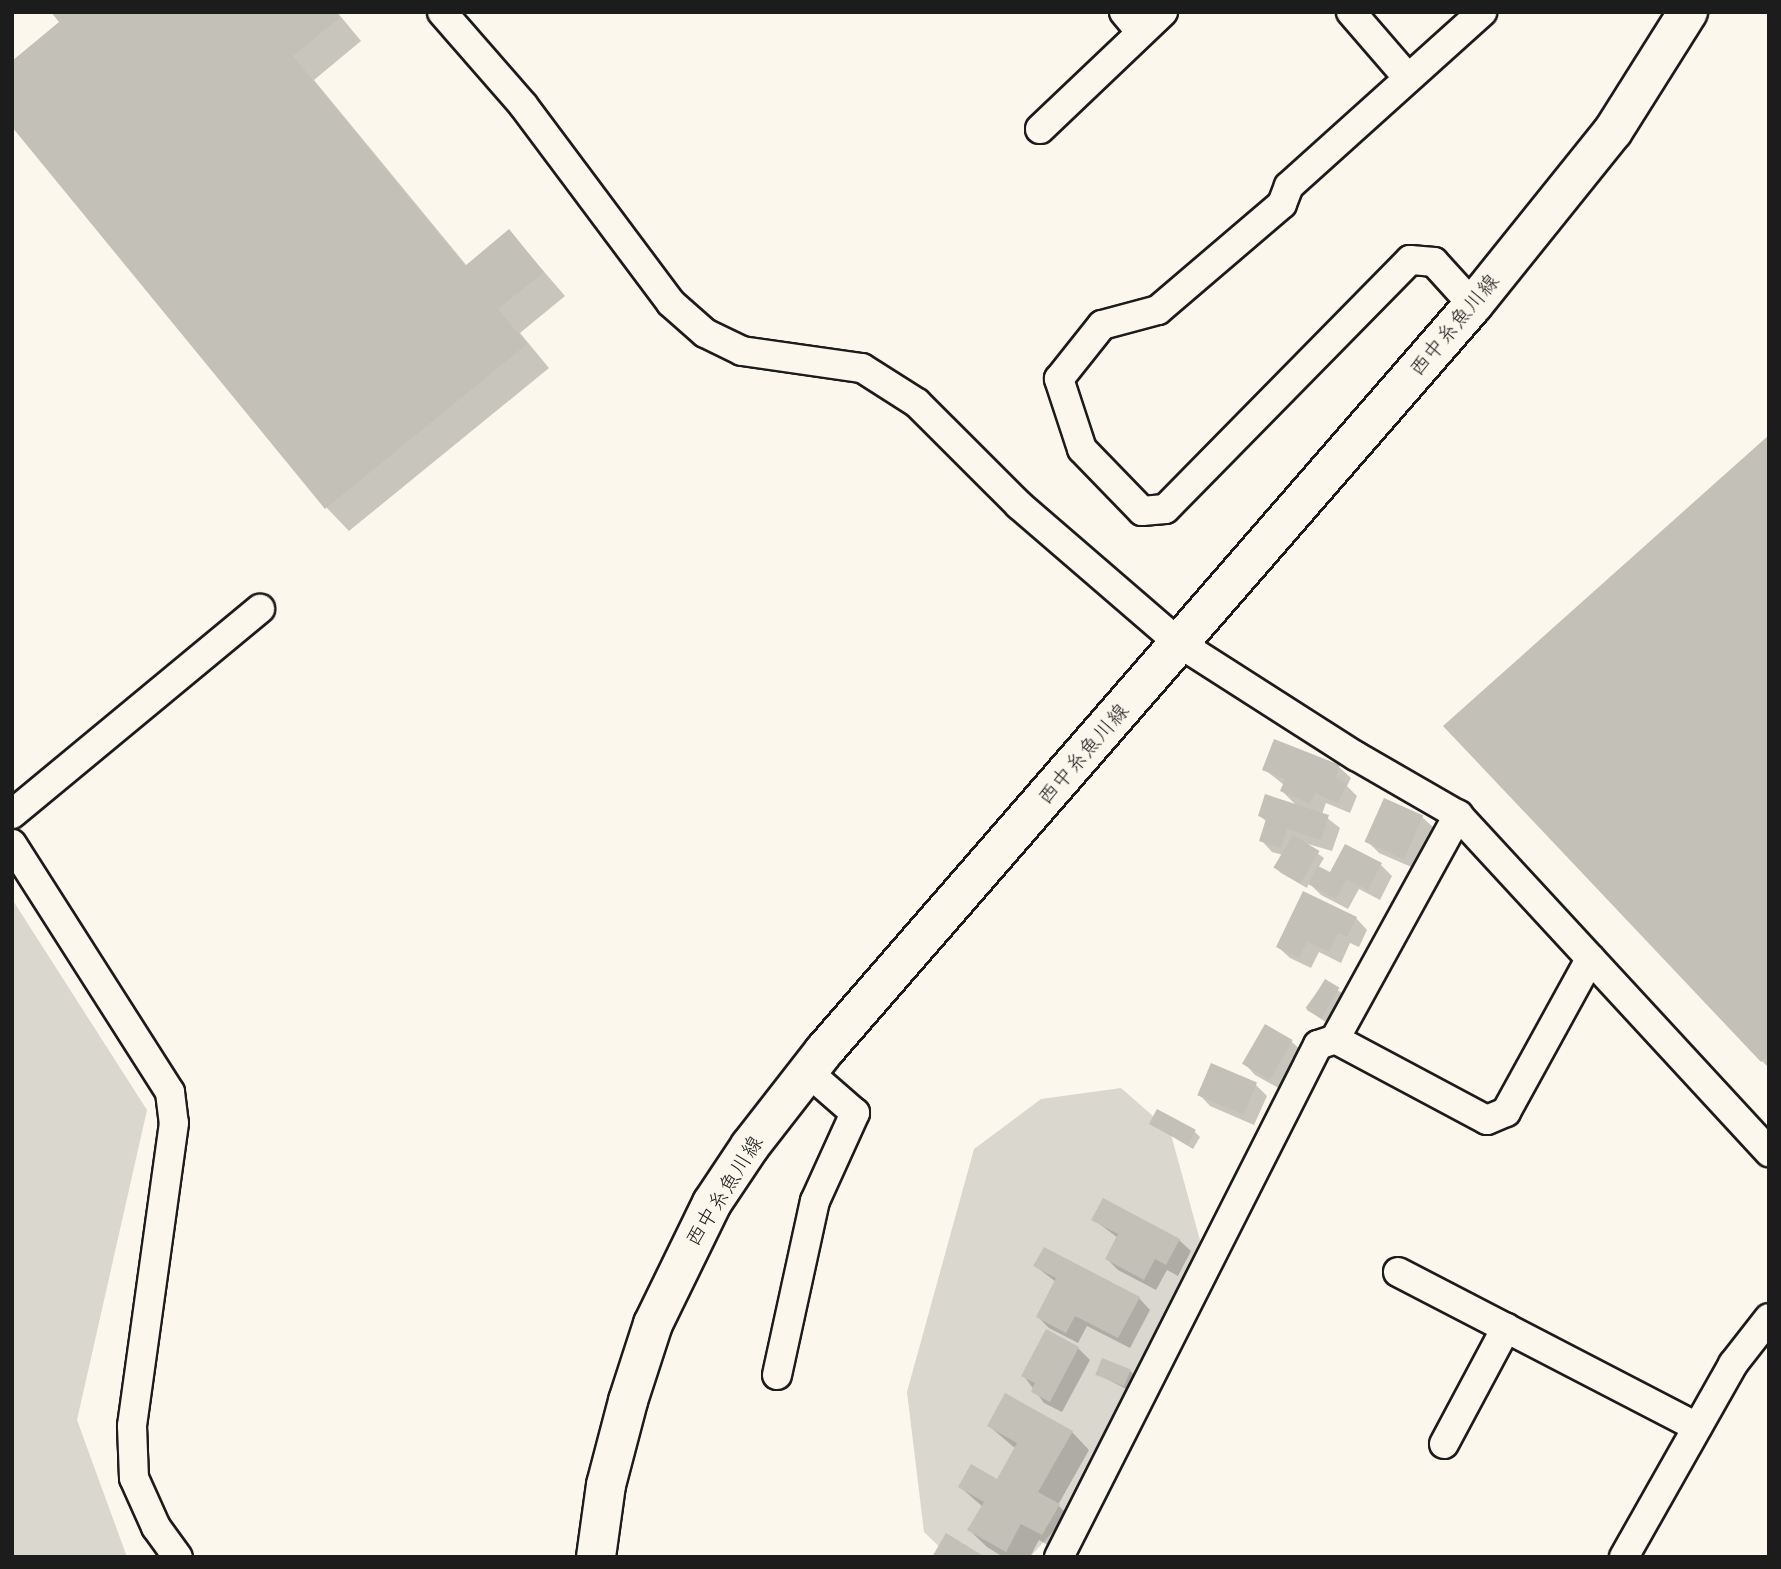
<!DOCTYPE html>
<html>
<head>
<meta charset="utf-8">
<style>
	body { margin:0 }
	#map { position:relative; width:1781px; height:1569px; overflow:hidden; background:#fbf7ec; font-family:"Patrick Hand","Klee One",sans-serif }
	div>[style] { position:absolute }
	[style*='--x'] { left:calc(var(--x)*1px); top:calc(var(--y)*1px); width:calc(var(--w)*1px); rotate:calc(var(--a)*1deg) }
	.green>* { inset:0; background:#dad7ce }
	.shadow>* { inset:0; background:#0003; transform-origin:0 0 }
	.building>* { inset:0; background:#c3c0b8; transform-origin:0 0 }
	.roads { filter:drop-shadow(2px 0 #1c1c1c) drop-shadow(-2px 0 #1c1c1c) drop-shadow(0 2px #1c1c1c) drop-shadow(0 -2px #1c1c1c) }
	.minor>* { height:28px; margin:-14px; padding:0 14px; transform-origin:14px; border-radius:14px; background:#fbf7ec }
	.secondary>* { height:38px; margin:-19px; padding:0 19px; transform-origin:19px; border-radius:19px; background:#fbf7ec }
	span { translate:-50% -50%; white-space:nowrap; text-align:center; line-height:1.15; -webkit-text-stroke:6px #fbf7ec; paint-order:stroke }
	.street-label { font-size:21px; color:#1c1c1c }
	.frame { position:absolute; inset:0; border:14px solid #1c1c1c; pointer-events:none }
</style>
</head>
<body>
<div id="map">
	<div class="green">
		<div style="clip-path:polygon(12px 899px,147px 1110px,77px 1420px,127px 1557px,12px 1557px)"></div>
		<div style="clip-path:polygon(1121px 1088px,1170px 1131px,1203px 1251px,1159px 1396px,1074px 1508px,1031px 1556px,950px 1557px,924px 1532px,907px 1392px,974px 1149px,1041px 1099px)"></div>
	</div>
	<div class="shadow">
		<div style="clip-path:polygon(53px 12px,337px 12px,361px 41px,314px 80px,467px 266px,509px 231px,565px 296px,520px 333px,549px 368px,349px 531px,327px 508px,12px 124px,61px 23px)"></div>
		<div style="clip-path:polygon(1769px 437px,1769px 1068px,1762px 1061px)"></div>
		<div style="clip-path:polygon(1339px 767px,1351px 778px,1347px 786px,1357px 796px,1350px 813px,1326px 803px,1322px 814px,1340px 828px,1332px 851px,1301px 842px,1324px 858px,1318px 868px,1331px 874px,1381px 865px,1392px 876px,1380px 900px,1359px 889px,1348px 909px,1321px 895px,1309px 883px,1307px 888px,1281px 873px,1276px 868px,1283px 855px,1272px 852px,1261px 840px,1267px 822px,1260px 816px,1297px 806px,1282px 791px,1284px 785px,1264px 769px)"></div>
		<div style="clip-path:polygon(1422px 817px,1434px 828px,1416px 869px,1379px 853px,1368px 842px)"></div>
		<div style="clip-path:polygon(1356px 918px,1367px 930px,1359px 947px,1350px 943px,1341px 963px,1319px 952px,1311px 968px,1290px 958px,1278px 947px)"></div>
		<div style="left:1325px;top:981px;width:24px;height:33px;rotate:36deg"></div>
		<div style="clip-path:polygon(1266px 1026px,1292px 1042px,1304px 1053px,1282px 1090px,1255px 1075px,1244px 1063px)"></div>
		<div style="clip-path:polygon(1256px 1085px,1267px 1096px,1254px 1125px,1210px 1106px,1199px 1094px)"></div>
		<div style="clip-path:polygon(1151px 1124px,1195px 1132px,1200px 1137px,1193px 1149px)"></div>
		<div style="clip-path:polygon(1093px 1219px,1179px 1240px,1191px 1251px,1178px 1276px,1167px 1270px,1156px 1290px,1118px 1270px,1107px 1259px,1118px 1238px)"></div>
		<div style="clip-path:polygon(1035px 1266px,1139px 1298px,1150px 1310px,1130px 1348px,1087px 1326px,1078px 1343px,1049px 1328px,1038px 1317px,1056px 1282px)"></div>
		<div style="clip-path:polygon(1078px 1348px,1090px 1360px,1062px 1412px,1044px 1403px,1023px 1375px)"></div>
		<div style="clip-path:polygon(1130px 1371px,1136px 1376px,1130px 1391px,1097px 1374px)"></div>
		<div style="clip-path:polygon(989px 1426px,1072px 1432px,1089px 1450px,1058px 1505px,1076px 1523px,1059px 1552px,1039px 1540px,1030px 1557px,1003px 1557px,987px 1547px,969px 1530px,983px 1507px,960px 1487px,997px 1481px,1016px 1449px)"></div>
	</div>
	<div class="building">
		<div style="clip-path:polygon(51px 12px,335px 12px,339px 18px,293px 56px,465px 266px,509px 229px,544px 272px,498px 309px,527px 344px,325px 509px,12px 127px,12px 61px,59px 22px)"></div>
		<div style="clip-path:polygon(1769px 435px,1769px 1055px,1761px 1062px,1443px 726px)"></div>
		<div style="clip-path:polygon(1274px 739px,1340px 765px,1335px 778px,1347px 783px,1338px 803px,1315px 793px,1310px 804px,1280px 791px,1285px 779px,1262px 770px)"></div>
		<div style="clip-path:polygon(1265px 794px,1329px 815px,1321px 840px,1287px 829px,1281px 848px,1259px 841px,1266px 819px,1258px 816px)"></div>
		<div style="left:1384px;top:798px;width:43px;height:48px;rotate:24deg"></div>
		<div style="left:1293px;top:835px;width:31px;height:38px;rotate:31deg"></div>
		<div style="clip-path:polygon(1345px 844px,1382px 863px,1368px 890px,1347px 879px,1336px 899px,1308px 884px,1318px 866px,1330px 872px)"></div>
		<div style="clip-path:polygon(1303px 891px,1357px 917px,1347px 937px,1338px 933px,1329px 952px,1307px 942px,1299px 958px,1276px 947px)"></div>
		<div style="left:1325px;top:979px;width:17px;height:36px;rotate:31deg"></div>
		<div style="left:1265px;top:1024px;width:32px;height:46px;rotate:30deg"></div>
		<div style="left:1211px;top:1063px;width:50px;height:35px;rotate:23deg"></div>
		<div style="left:1157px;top:1109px;width:44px;height:17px;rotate:28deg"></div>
		<div style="clip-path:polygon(1103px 1198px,1180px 1239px,1166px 1265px,1155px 1259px,1144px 1280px,1105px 1259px,1118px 1234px,1091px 1220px)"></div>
		<div style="clip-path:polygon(1044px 1247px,1140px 1297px,1118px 1338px,1075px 1316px,1066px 1333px,1036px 1317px,1056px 1278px,1033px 1266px)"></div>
		<div style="clip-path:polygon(1046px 1329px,1079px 1347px,1050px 1402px,1031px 1392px,1035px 1383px,1021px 1376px)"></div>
		<div style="left:1102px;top:1358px;width:31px;height:18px;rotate:22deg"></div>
		<div style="clip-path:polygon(1005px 1393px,1073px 1431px,1038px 1492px,1060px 1504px,1042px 1535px,1021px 1524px,1006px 1552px,967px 1530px,984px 1502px,958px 1487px,971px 1464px,997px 1479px,1017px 1443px,987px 1426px)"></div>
		<div style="clip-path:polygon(946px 1533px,985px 1557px,932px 1557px)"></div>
	</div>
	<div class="roads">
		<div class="minor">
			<div style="--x:442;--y:12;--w:123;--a:48.9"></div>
			<div style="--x:523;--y:105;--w:247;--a:53.2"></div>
			<div style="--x:671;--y:303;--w:45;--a:41.4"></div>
			<div style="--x:705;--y:333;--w:41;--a:25.9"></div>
			<div style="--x:742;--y:351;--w:121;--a:8.1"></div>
			<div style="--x:862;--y:368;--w:65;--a:32.5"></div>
			<div style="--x:917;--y:403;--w:144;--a:45"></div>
			<div style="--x:1019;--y:505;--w:211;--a:40.8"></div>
			<div style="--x:1179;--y:643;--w:210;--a:32.6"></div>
			<div style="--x:1356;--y:756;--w:118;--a:30"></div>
			<div style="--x:1458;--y:815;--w:459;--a:47.3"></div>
			<div style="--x:1124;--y:12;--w:26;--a:50"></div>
			<div style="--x:1351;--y:12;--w:87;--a:49.2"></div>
			<div style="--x:1040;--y:129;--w:170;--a:-43.6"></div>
			<div style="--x:1473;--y:305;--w:58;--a:-132.2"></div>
			<div style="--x:1434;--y:262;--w:24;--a:-175"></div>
			<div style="--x:1410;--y:260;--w:349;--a:134.5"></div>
			<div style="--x:1165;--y:509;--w:23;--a:175"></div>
			<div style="--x:1142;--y:511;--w:86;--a:-134.1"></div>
			<div style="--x:1082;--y:449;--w:74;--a:-108.2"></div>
			<div style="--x:1059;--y:379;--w:69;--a:-51.5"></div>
			<div style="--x:1102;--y:325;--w:58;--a:-15"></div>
			<div style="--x:1158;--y:310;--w:163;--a:-40.5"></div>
			<div style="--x:1282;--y:204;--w:19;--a:-69"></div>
			<div style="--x:1289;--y:186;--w:260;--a:-42"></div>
			<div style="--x:12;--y:814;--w:322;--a:-39.6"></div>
			<div style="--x:12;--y:844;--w:294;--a:57.5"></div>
			<div style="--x:170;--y:1092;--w:31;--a:83"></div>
			<div style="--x:174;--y:1123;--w:306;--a:97.9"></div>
			<div style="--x:132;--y:1426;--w:52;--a:87.8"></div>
			<div style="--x:134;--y:1478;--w:54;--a:65.8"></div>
			<div style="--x:156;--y:1527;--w:37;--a:54"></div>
			<div style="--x:1335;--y:1039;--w:172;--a:28.1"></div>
			<div style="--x:1487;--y:1120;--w:21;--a:-23"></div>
			<div style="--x:1506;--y:1112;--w:175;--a:-61.2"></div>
			<div style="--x:1398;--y:1272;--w:337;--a:27.4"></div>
			<div style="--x:777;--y:1375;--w:178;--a:-77.7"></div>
			<div style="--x:815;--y:1201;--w:97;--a:-65.6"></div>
			<div style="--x:855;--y:1113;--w:62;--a:-138.9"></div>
			<div style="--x:1444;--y:1444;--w:132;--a:-61.9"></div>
			<div style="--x:1059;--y:1557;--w:574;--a:-63.17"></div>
			<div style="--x:1318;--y:1045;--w:18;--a:-19"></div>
			<div style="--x:1335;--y:1039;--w:256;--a:-61.2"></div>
			<div style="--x:1624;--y:1557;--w:222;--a:-60.5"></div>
			<div style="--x:1733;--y:1364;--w:58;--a:-52"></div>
		</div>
		<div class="secondary">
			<div style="--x:596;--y:1557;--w:73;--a:-82.1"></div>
			<div style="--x:606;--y:1485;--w:87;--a:-75.3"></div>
			<div style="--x:628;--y:1401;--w:81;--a:-72"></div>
			<div style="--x:653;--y:1324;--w:135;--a:-64"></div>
			<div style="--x:712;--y:1203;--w:69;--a:-56.3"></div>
			<div style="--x:750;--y:1146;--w:120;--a:-52.1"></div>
			<div style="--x:824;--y:1051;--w:989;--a:-48.98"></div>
			<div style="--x:1473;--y:305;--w:223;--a:-51.2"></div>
			<div style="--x:1613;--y:131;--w:141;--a:-57.8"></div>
		</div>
	</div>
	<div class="street-label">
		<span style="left:1454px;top:325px;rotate:-50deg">西中糸魚川線</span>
		<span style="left:1083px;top:754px;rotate:-49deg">西中糸魚川線</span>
		<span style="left:724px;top:1191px;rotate:-58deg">西中糸魚川線</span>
	</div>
	<div class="frame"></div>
</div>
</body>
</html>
